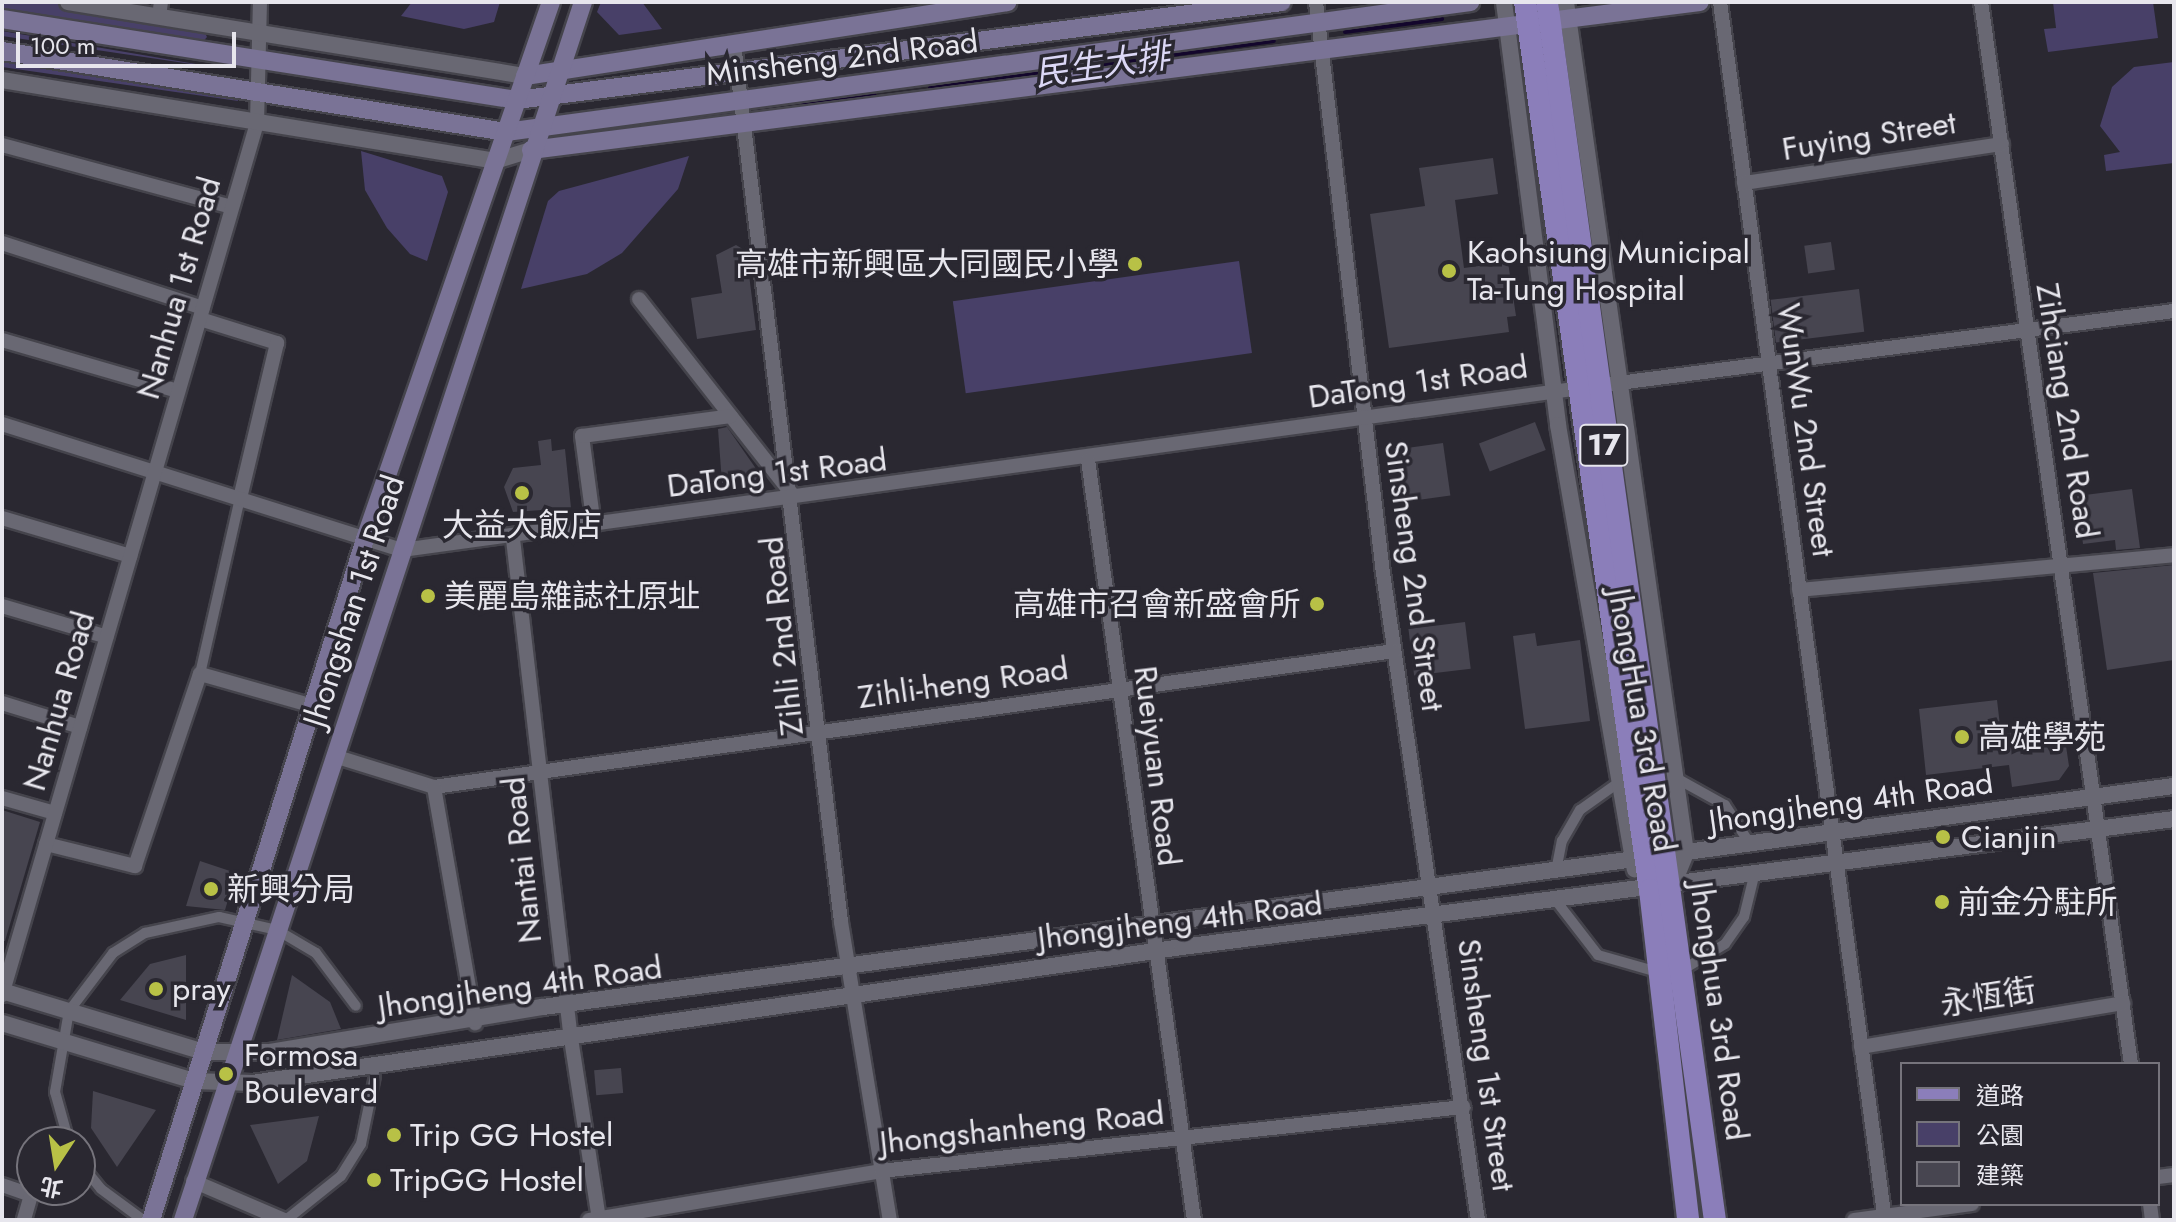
<!DOCTYPE html>
<html>
<head>
<meta charset="utf-8">
<style>
	body { margin:0 }
	#map { position:relative; width:2176px; height:1222px; overflow:hidden; background:#2a2831; font-family:Jost,"Noto Sans TC",sans-serif }
	div>[style] { position:absolute }
	[style*='--x'] { left:calc(var(--x)*1px); top:calc(var(--y)*1px); width:calc(var(--w)*1px); rotate:calc(var(--a)*1deg) }
	.green>* { inset:0; background:#484068; transform-origin:0 0 }
	.stream>* { height:4px; margin:-2px; padding:0 2px; transform-origin:2px; border-radius:2px; background:#13062c }
	.building>* { inset:0; background:#474550; transform-origin:0 0 }
	.roads { filter:drop-shadow(2px 0 #45444c) drop-shadow(-2px 0 #45444c) drop-shadow(0 2px #45444c) drop-shadow(0 -2px #45444c) }
	.pedestrian>* { height:10px; margin:-5px; padding:0 5px; transform-origin:5px; border-radius:5px; background:#696873 }
	.minor>* { height:14px; margin:-7px; padding:0 7px; transform-origin:7px; border-radius:7px; background:#696873 }
	.tertiary>* { height:16px; margin:-8px; padding:0 8px; transform-origin:8px; border-radius:8px; background:#696873 }
	.secondary>* { height:18px; margin:-9px; padding:0 9px; transform-origin:9px; border-radius:9px; background:#7a7396 }
	.primary>* { height:22px; margin:-11px; padding:0 11px; transform-origin:11px; border-radius:11px; background:#8b7eba }
	.dots>* { width:22px; height:22px; translate:-50% -50%; box-sizing:border-box; border:4px solid #2a2831; border-radius:50% }
	span { translate:-50% -50%; white-space:nowrap; text-align:center; line-height:1.15; -webkit-text-stroke:7px #2a2831; paint-order:stroke }
	.shield-label span { padding:2px 6px; background:#2a2831; border:2px solid; border-radius:6px; -webkit-text-stroke-width:0 }
	.shield-label { font-size:30px; color:#e7e6ed; font-weight:700 }
	.street-label { font-size:32px; color:#e7e6ed }
	.poi-label { font-size:32px; color:#e7e6ed }
	.left { translate:0 -50%; text-align:left }
	.right { translate:-100% -50%; text-align:right }
	.water-label { font-size:34px; color:#dcd8f6; font-style:italic }
	.frame { position:absolute; inset:0; border:4px solid #e7e6ed; pointer-events:none }
	.legend { position:absolute; left:1900px; top:1062px; width:260px; height:144px; box-sizing:border-box; background:#2a2831; border:2px solid #76747c; margin:0; padding:10px 14px; list-style:none; font-size:24px; color:#e7e6ed }
	.legend li { display:flex; align-items:center; gap:16px; height:40px }
	.legend b { width:40px; border:2px solid #76747c }
	.north { position:absolute; left:16px; top:1126px; width:80px; height:80px; box-sizing:border-box; background:#2a2831; border:2px solid #76747c; border-radius:50%; rotate:192deg; font-size:22px; font-weight:700; line-height:32px; text-align:center; color:#e7e6ed }
	.north::after { content:''; display:block; margin:auto; width:28px; height:36px; background:#b8c146; clip-path:polygon(50% 0,100% 100%,50% 72%,0 100%) }
	.scale { position:absolute; left:16px; top:32px; width:220px; height:36px; box-sizing:border-box; border:4px solid #e7e6ed; border-top:0; padding-left:10px; font-size:24px; line-height:28px; white-space:nowrap; color:#e7e6ed; -webkit-text-stroke:6px #2a2831; paint-order:stroke }
</style>
</head>
<body>
<div id="map">
	<div class="green">
		<div style="clip-path:polygon(2px 2px,51px 2px,202px 27px,207px 37px,200px 45px,2px 12px)"></div>
		<div style="clip-path:polygon(412px 2px,500px 2px,494px 22px,464px 29px,401px 16px)"></div>
		<div style="clip-path:polygon(601px 2px,642px 2px,662px 29px,619px 35px,597px 12px)"></div>
		<div style="clip-path:polygon(2053px 2px,2153px 2px,2158px 38px,2048px 52px,2044px 29px,2056px 28px)"></div>
		<div style="clip-path:polygon(2px 31px,225px 69px,2px 36px)"></div>
		<div style="clip-path:polygon(2px 54px,237px 96px,238px 101px,2px 67px)"></div>
		<div style="clip-path:polygon(2174px 62px,2174px 163px,2106px 171px,2104px 155px,2120px 152px,2100px 126px,2112px 87px,2134px 67px)"></div>
		<div style="clip-path:polygon(361px 151px,442px 176px,448px 192px,427px 261px,410px 254px,387px 228px,365px 190px)"></div>
		<div style="clip-path:polygon(689px 156px,678px 189px,622px 253px,587px 274px,521px 289px,548px 201px,559px 191px)"></div>
		<div style="left:1239px;top:261px;width:93px;height:289px;rotate:82deg"></div>
	</div>
	<div class="stream">
		<div style="--x:1345;--y:32;--w:98;--a:-7.6"></div>
		<div style="--x:930;--y:88;--w:347;--a:-7.8"></div>
		<div style="--x:803;--y:104;--w:72;--a:-7.2"></div>
	</div>
	<div class="building">
		<div style="clip-path:polygon(1493px 158px,1498px 194px,1455px 200px,1464px 268px,1508px 262px,1516px 316px,1507px 317px,1509px 332px,1389px 348px,1370px 214px,1425px 206px,1419px 168px)"></div>
		<div style="left:1831px;top:242px;width:28px;height:27px;rotate:82deg"></div>
		<div style="clip-path:polygon(736px 245px,746px 251px,756px 330px,697px 339px,691px 298px,722px 293px,716px 255px)"></div>
		<div style="left:1859px;top:289px;width:43px;height:89px;rotate:83deg"></div>
		<div style="left:1535px;top:422px;width:30px;height:60px;rotate:69deg"></div>
		<div style="clip-path:polygon(727px 427px,759px 473px,756px 480px,722px 483px,718px 429px)"></div>
		<div style="clip-path:polygon(551px 439px,552px 451px,565px 449px,571px 508px,513px 512px,504px 487px,513px 468px,541px 465px,538px 441px)"></div>
		<div style="left:1443px;top:443px;width:53px;height:51px;rotate:82deg"></div>
		<div style="clip-path:polygon(2132px 489px,2140px 548px,2116px 550px,2115px 540px,2083px 544px,2077px 496px)"></div>
		<div style="clip-path:polygon(2174px 565px,2174px 660px,2107px 670px,2093px 573px)"></div>
		<div style="left:1465px;top:622px;width:47px;height:57px;rotate:83deg"></div>
		<div style="clip-path:polygon(1535px 633px,1537px 646px,1580px 640px,1590px 721px,1525px 729px,1513px 636px)"></div>
		<div style="clip-path:polygon(1997px 700px,2001px 734px,2063px 726px,2069px 766px,2059px 780px,2012px 787px,2009px 765px,1926px 775px,1919px 709px)"></div>
		<div style="clip-path:polygon(2px 810px,40px 822px,5px 941px,2px 941px)"></div>
		<div style="clip-path:polygon(200px 861px,236px 873px,225px 910px,186px 906px)"></div>
		<div style="clip-path:polygon(186px 955px,186px 1020px,120px 1000px,150px 964px)"></div>
		<div style="clip-path:polygon(292px 975px,330px 1002px,341px 1029px,277px 1040px)"></div>
		<div style="left:621px;top:1068px;width:25px;height:27px;rotate:85deg"></div>
		<div style="clip-path:polygon(93px 1091px,156px 1110px,117px 1167px,91px 1128px)"></div>
		<div style="clip-path:polygon(319px 1116px,307px 1161px,278px 1184px,250px 1125px)"></div>
	</div>
	<div class="roads">
		<div class="pedestrian">
			<div style="--x:200;--y:674;--w:180;--a:-77.2"></div>
			<div style="--x:1676;--y:778;--w:56;--a:28.9"></div>
			<div style="--x:1725;--y:805;--w:46;--a:57.3"></div>
			<div style="--x:1556;--y:871;--w:31;--a:-79"></div>
			<div style="--x:1562;--y:841;--w:36;--a:-60"></div>
			<div style="--x:1580;--y:810;--w:47;--a:-35.4"></div>
			<div style="--x:1557;--y:902;--w:67;--a:52.3"></div>
			<div style="--x:1598;--y:955;--w:66;--a:15.9"></div>
			<div style="--x:1684;--y:969;--w:48;--a:-31.4"></div>
			<div style="--x:1725;--y:944;--w:33;--a:-55"></div>
			<div style="--x:1744;--y:917;--w:42;--a:-76.3"></div>
			<div style="--x:69;--y:1142;--w:52;--a:-105.6"></div>
			<div style="--x:55;--y:1092;--w:82;--a:-80.2"></div>
			<div style="--x:69;--y:1011;--w:73;--a:-52.8"></div>
			<div style="--x:113;--y:953;--w:38;--a:-32"></div>
			<div style="--x:145;--y:933;--w:76;--a:-12.2"></div>
			<div style="--x:219;--y:917;--w:59;--a:12.6"></div>
			<div style="--x:277;--y:930;--w:45;--a:30.5"></div>
			<div style="--x:316;--y:953;--w:66;--a:53"></div>
			<div style="--x:80;--y:1163;--w:33;--a:51"></div>
			<div style="--x:101;--y:1189;--w:52;--a:36.4"></div>
			<div style="--x:286;--y:1220;--w:70;--a:-38.7"></div>
			<div style="--x:341;--y:1176;--w:38;--a:-58"></div>
			<div style="--x:361;--y:1144;--w:69;--a:-78.4"></div>
		</div>
		<div class="minor">
			<div style="--x:1316;--y:2;--w:575;--a:83.31"></div>
			<div style="--x:1383;--y:573;--w:654;--a:81.65"></div>
			<div style="--x:1720;--y:2;--w:1229;--a:82.29"></div>
			<div style="--x:1981;--y:2;--w:1073;--a:81.96"></div>
			<div style="--x:159;--y:16;--w:14;--a:-82"></div>
			<div style="--x:734;--y:44;--w:884;--a:83.05"></div>
			<div style="--x:841;--y:922;--w:302;--a:80.7"></div>
			<div style="--x:2;--y:145;--w:238;--a:15.1"></div>
			<div style="--x:1744;--y:183;--w:261;--a:-8.6"></div>
			<div style="--x:2;--y:243;--w:211;--a:17.9"></div>
			<div style="--x:639;--y:299;--w:248;--a:51.9"></div>
			<div style="--x:200;--y:319;--w:81;--a:17.3"></div>
			<div style="--x:277;--y:343;--w:159;--a:103.4"></div>
			<div style="--x:2;--y:340;--w:183;--a:16.2"></div>
			<div style="--x:1611;--y:384;--w:568;--a:-7.39"></div>
			<div style="--x:2;--y:424;--w:419;--a:17.5"></div>
			<div style="--x:402;--y:550;--w:1196;--a:-7.83"></div>
			<div style="--x:1088;--y:460;--w:767;--a:82.06"></div>
			<div style="--x:2;--y:518;--w:134;--a:16.5"></div>
			<div style="--x:594;--y:526;--w:91;--a:-97.6"></div>
			<div style="--x:582;--y:436;--w:150;--a:-7.6"></div>
			<div style="--x:513;--y:539;--w:496;--a:83.4"></div>
			<div style="--x:570;--y:1032;--w:190;--a:81.2"></div>
			<div style="--x:1799;--y:590;--w:377;--a:-5.3"></div>
			<div style="--x:2;--y:606;--w:109;--a:16.4"></div>
			<div style="--x:2;--y:703;--w:82;--a:17.1"></div>
			<div style="--x:334;--y:756;--w:105;--a:17.2"></div>
			<div style="--x:434;--y:787;--w:970;--a:-8.06"></div>
			<div style="--x:434;--y:787;--w:240;--a:80.1"></div>
			<div style="--x:2;--y:798;--w:55;--a:15.8"></div>
			<div style="--x:46;--y:844;--w:92;--a:13.9"></div>
			<div style="--x:135;--y:866;--w:203;--a:-71.3"></div>
			<div style="--x:200;--y:674;--w:117;--a:15.8"></div>
			<div style="--x:2;--y:995;--w:909;--a:-73.7"></div>
			<div style="--x:257;--y:123;--w:121;--a:-88.6"></div>
			<div style="--x:1861;--y:1047;--w:266;--a:-9.5"></div>
			<div style="--x:2158;--y:1177;--w:16;--a:-7"></div>
			<div style="--x:193;--y:1181;--w:99;--a:23.2"></div>
			<div style="--x:2;--y:1185;--w:31;--a:19"></div>
			<div style="--x:31;--y:1195;--w:26;--a:106"></div>
			<div style="--x:2150;--y:1204;--w:16;--a:83"></div>
			<div style="--x:589;--y:1220;--w:296;--a:-9.5"></div>
			<div style="--x:881;--y:1171;--w:586;--a:-6.28"></div>
			<div style="--x:1854;--y:1220;--w:119;--a:-7.7"></div>
		</div>
		<div class="tertiary">
			<div style="--x:68;--y:2;--w:463;--a:9.2"></div>
			<div style="--x:1504;--y:2;--w:426;--a:82.7"></div>
			<div style="--x:1558;--y:425;--w:451;--a:80.2"></div>
			<div style="--x:1566;--y:2;--w:859;--a:81.97"></div>
			<div style="--x:1686;--y:853;--w:37;--a:112"></div>
			<div style="--x:2;--y:80;--w:500;--a:9.3"></div>
			<div style="--x:495;--y:161;--w:38;--a:-17"></div>
			<div style="--x:2;--y:991;--w:211;--a:16.8"></div>
			<div style="--x:204;--y:1052;--w:66;--a:0"></div>
			<div style="--x:270;--y:1052;--w:277;--a:-9.4"></div>
			<div style="--x:543;--y:1007;--w:1646;--a:-7.72"></div>
			<div style="--x:2;--y:1023;--w:201;--a:16.8"></div>
			<div style="--x:194;--y:1081;--w:58;--a:2"></div>
			<div style="--x:252;--y:1083;--w:940;--a:-8.32"></div>
			<div style="--x:1182;--y:947;--w:1000;--a:-7.35"></div>
		</div>
		<div class="secondary">
			<div style="--x:2;--y:19;--w:521;--a:8.94"></div>
			<div style="--x:517;--y:100;--w:771;--a:-7.3"></div>
			<div style="--x:2;--y:51;--w:510;--a:9.13"></div>
			<div style="--x:506;--y:132;--w:973;--a:-7.68"></div>
			<div style="--x:525;--y:76;--w:488;--a:-8.7"></div>
			<div style="--x:531;--y:150;--w:1178;--a:-7.22"></div>
			<div style="--x:151;--y:1220;--w:714;--a:-72.55"></div>
			<div style="--x:365;--y:539;--w:568;--a:-70.9"></div>
			<div style="--x:183;--y:1220;--w:1282;--a:-71.82"></div>
		</div>
		<div class="primary">
			<div style="--x:1525;--y:2;--w:897;--a:81.99"></div>
			<div style="--x:1650;--y:890;--w:332;--a:83.4"></div>
			<div style="--x:1547;--y:2;--w:1230;--a:82.15"></div>
		</div>
	</div>
	<div class="dots">
		<div style="left:1135px;top:264px;background:#b8c146"></div>
		<div style="left:1449px;top:271px;background:#b8c146"></div>
		<div style="left:522px;top:493px;background:#b8c146"></div>
		<div style="left:428px;top:596px;background:#b8c146"></div>
		<div style="left:1317px;top:604px;background:#b8c146"></div>
		<div style="left:1962px;top:737px;background:#b8c146"></div>
		<div style="left:1943px;top:837px;background:#b8c146"></div>
		<div style="left:211px;top:889px;background:#b8c146"></div>
		<div style="left:1942px;top:902px;background:#b8c146"></div>
		<div style="left:156px;top:989px;background:#b8c146"></div>
		<div style="left:226px;top:1074px;background:#b8c146"></div>
		<div style="left:394px;top:1135px;background:#b8c146"></div>
		<div style="left:374px;top:1180px;background:#b8c146"></div>
	</div>
	<div class="shield-label">
		<span style="left:1604px;top:445px">17</span>
	</div>
	<div class="street-label">
		<span style="left:842px;top:58px;rotate:-7deg">Minsheng 2nd Road</span>
		<span style="left:1869px;top:136px;rotate:-9deg">Fuying Street</span>
		<span style="left:179px;top:288px;rotate:-74deg">Nanhua 1st Road</span>
		<span style="left:1418px;top:382px;rotate:-8deg">DaTong 1st Road</span>
		<span style="left:2067px;top:411px;rotate:81deg">Zihciang 2nd Road</span>
		<span style="left:1806px;top:430px;rotate:82deg">WunWu 2nd Street</span>
		<span style="left:777px;top:473px;rotate:-7deg">DaTong 1st Road</span>
		<span style="left:1414px;top:576px;rotate:82deg">Sinsheng 2nd Street</span>
		<span style="left:354px;top:601px;rotate:-72deg">Jhongshan 1st Road</span>
		<span style="left:782px;top:636px;rotate:-96deg">Zihli 2nd Road</span>
		<span style="left:963px;top:683px;rotate:-8deg">Zihli-heng Road</span>
		<span style="left:59px;top:701px;rotate:-74deg">Nanhua Road</span>
		<span style="left:1642px;top:720px;rotate:80deg">JhongHua 3rd Road</span>
		<span style="left:1157px;top:766px;rotate:83deg">Rueiyuan Road</span>
		<span style="left:1851px;top:802px;rotate:-8deg">Jhongjheng 4th Road</span>
		<span style="left:522px;top:860px;rotate:-96deg">Nantai Road</span>
		<span style="left:1180px;top:921px;rotate:-7deg">Jhongjheng 4th Road</span>
		<span style="left:520px;top:987px;rotate:-8deg">Jhongjheng 4th Road</span>
		<span style="left:1988px;top:997px;rotate:-9deg">永恆街</span>
		<span style="left:1719px;top:1011px;rotate:82deg">Jhonghua 3rd Road</span>
		<span style="left:1486px;top:1065px;rotate:82deg">Sinsheng 1st Street</span>
		<span style="left:1022px;top:1128px;rotate:-6deg">Jhongshanheng Road</span>
	</div>
	<div class="poi-label">
		<span class="left" style="left:1467px;top:271px">Kaohsiung Municipal<br>Ta-Tung Hospital</span>
		<span class="right" style="left:1119px;top:264px">高雄市新興區大同國民小學</span>
		<span style="left:522px;top:525px">大益大飯店</span>
		<span class="left" style="left:444px;top:596px">美麗島雜誌社原址</span>
		<span class="right" style="left:1301px;top:604px">高雄市召會新盛會所</span>
		<span class="left" style="left:1978px;top:737px">高雄學苑</span>
		<span class="left" style="left:1961px;top:837px">Cianjin</span>
		<span class="left" style="left:227px;top:889px">新興分局</span>
		<span class="left" style="left:1958px;top:902px">前金分駐所</span>
		<span class="left" style="left:172px;top:989px">pray</span>
		<span class="left" style="left:244px;top:1074px">Formosa<br>Boulevard</span>
		<span class="left" style="left:410px;top:1135px">Trip GG Hostel</span>
		<span class="left" style="left:390px;top:1180px">TripGG Hostel</span>
	</div>
	<div class="water-label">
		<span style="left:1102px;top:65px;rotate:-8deg">民生大排</span>
	</div>
	<div class="frame"></div>
	<ul class="legend">
	<li><b style="height:10px;background:#8b7eba"></b>道路</li>
	<li><b style="height:22px;background:#484068"></b>公園</li>
	<li><b style="height:22px;background:#474550"></b>建築</li>
	</ul>
	<div class="north">北</div>
	<div class="scale">100 m</div>
</div>
</body>
</html>
